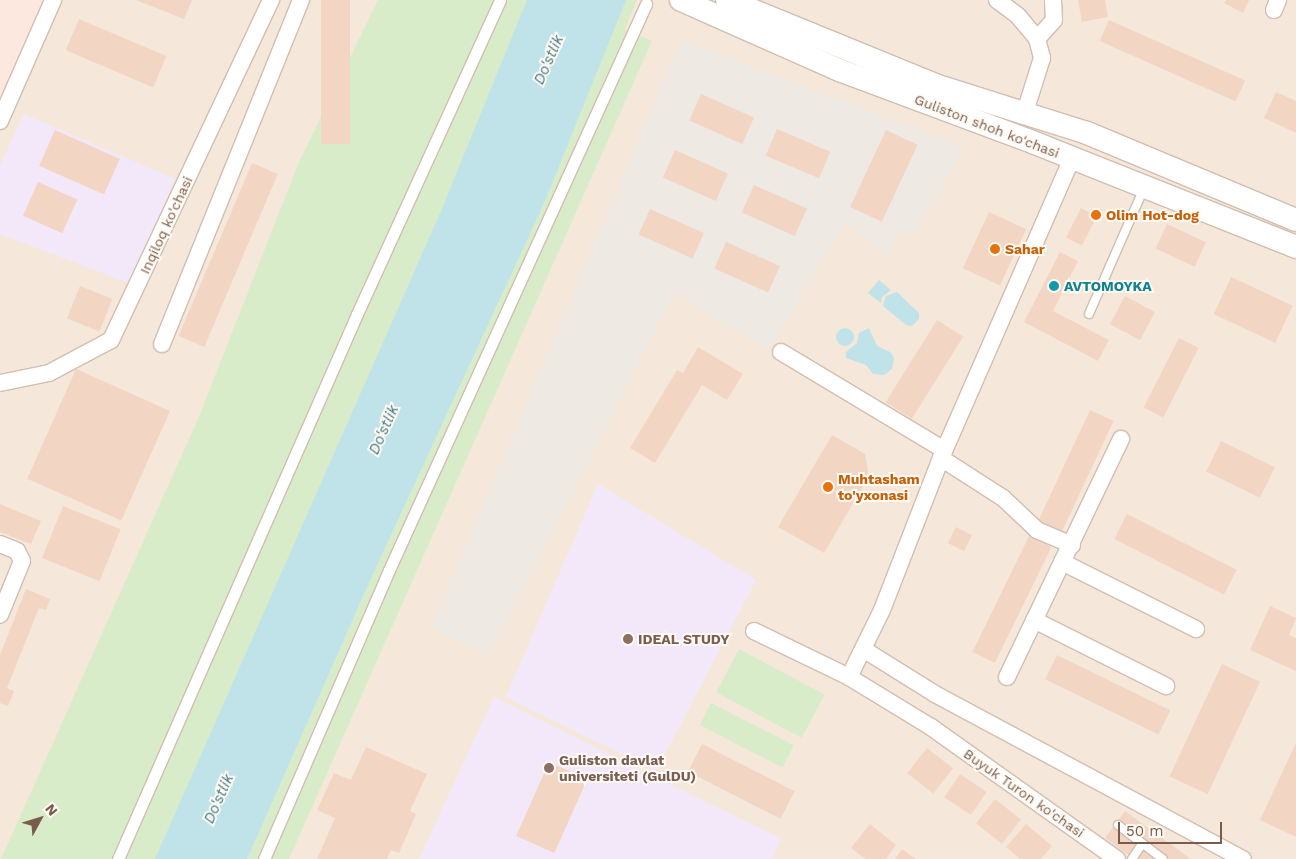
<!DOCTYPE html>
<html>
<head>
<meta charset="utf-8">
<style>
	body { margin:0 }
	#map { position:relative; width:1296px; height:859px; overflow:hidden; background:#fdf6ec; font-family:"Work Sans",sans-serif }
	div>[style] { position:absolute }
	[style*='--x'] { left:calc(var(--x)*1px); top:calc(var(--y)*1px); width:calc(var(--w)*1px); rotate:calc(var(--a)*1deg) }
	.residential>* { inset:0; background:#f5e8da; transform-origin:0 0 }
	.commercial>* { inset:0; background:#fde8e0 }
	.industrial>* { inset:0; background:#efe9e4 }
	.education>* { inset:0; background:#f3e8fa }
	.green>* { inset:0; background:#d8ecc9; transform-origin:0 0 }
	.water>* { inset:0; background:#bfe3e8 }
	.round { border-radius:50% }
	.building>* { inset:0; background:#f3d5c3; transform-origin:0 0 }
	.roads { filter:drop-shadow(1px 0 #d1beb0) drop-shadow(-1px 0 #d1beb0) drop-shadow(0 1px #d1beb0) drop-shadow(0 -1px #d1beb0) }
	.service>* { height:8px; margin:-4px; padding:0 4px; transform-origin:4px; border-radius:4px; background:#fff }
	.pedestrian>* { height:11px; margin:-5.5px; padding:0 5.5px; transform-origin:5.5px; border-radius:5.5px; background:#fff }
	.minor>* { height:16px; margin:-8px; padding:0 8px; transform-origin:8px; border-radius:8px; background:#fff }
	.secondary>* { height:22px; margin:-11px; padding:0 11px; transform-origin:11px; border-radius:11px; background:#fff }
	.dots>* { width:14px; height:14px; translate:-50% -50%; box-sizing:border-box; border:2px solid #fffaf3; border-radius:50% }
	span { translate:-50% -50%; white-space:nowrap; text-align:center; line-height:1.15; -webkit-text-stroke:4px #fffaf3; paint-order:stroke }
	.street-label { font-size:14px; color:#7a5c4d }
	.food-label { font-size:14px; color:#c56008; font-weight:700 }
	.left { translate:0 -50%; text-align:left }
	.culture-label { font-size:14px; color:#0d838f; font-weight:700 }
	.education-label { font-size:14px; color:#785e54; font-weight:700 }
	.water-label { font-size:15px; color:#437c86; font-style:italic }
	.north { position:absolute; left:15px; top:794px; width:50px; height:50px; -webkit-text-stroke:4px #fffaf3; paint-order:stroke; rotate:51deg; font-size:14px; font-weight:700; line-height:20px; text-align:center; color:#7a5c4d }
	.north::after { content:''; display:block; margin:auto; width:18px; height:22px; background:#7a5c4d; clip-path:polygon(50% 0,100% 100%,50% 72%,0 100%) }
	.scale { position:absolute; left:1118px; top:822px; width:104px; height:22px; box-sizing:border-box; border:2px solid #7a5c4d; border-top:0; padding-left:6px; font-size:15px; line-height:18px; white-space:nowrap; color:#7a5c4d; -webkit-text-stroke:4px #fffaf3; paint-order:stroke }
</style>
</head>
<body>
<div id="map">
	<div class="residential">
		<div style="left:0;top:0;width:1296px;height:859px"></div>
	</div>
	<div class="commercial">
		<div style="clip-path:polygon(0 0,46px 0,0 110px)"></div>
	</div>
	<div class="industrial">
		<div style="clip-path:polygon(681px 40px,964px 147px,912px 237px,898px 231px,889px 257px,845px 223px,769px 350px,674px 293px,489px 655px,431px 628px)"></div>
	</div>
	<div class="education">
		<div style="clip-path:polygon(24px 114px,175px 179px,129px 283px,0 234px,0 166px)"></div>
		<div style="clip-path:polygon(598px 484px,756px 580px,656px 771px,506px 697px)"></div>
		<div style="clip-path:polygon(494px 697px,781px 839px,772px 859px,419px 859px)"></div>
	</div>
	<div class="green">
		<div style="clip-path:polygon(378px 0,637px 0,625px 29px,652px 41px,289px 859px,1px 859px,198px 419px,299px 162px)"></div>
		<div style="left:739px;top:649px;width:97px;height:49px;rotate:28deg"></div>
		<div style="left:711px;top:703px;width:93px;height:25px;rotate:27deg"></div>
	</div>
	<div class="water">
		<div style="clip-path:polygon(527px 0,626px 0,545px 201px,372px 576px,247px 859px,155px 859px,441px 211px)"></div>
		<div style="clip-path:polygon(879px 280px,891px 290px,882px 297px,881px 303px,868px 293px)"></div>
		<div style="clip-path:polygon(897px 292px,919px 313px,919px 319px,912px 326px,906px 325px,883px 306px,886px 296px)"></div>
		<div class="round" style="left:836px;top:328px;width:18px;height:18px"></div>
		<div style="clip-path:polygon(869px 328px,877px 346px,890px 352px,894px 358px,892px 369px,884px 375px,873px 374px,866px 365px,846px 358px,846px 352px,857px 343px,859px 333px)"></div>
	</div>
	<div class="building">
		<div style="clip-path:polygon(136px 0,192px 0,184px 19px)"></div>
		<div style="left:321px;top:0;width:29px;height:144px"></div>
		<div style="clip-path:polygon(1078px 0,1105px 0,1108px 17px,1082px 22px)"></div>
		<div style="clip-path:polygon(1226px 0,1249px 0,1243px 13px,1224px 3px)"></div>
		<div style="left:79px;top:19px;width:95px;height:34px;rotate:23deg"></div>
		<div style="left:1109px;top:20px;width:149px;height:23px;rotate:24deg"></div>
		<div style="clip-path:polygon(1276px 92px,1296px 101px,1296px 133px,1264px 118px)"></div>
		<div style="left:701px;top:94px;width:58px;height:29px;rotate:24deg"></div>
		<div style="left:777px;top:129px;width:58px;height:29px;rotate:23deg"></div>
		<div style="left:55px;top:130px;width:71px;height:39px;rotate:24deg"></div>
		<div style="left:886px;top:130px;width:35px;height:85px;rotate:25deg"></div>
		<div style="left:675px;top:150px;width:58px;height:30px;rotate:24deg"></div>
		<div style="left:252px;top:163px;width:28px;height:188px;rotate:23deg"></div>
		<div style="left:38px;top:182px;width:43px;height:37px;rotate:24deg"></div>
		<div style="left:754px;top:185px;width:58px;height:30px;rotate:24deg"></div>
		<div style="left:1081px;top:208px;width:18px;height:33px;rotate:27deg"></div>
		<div style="left:650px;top:209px;width:59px;height:28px;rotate:24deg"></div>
		<div style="left:989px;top:212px;width:41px;height:62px;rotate:25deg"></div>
		<div style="left:1167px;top:224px;width:43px;height:27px;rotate:25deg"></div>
		<div style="left:726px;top:242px;width:59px;height:29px;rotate:24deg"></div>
		<div style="clip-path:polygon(1060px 252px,1078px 261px,1053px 311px,1109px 340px,1098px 361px,1024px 322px)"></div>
		<div style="left:1231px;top:277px;width:68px;height:41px;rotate:25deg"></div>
		<div style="left:80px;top:286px;width:35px;height:35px;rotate:22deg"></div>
		<div style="left:1125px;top:296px;width:34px;height:32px;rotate:28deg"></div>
		<div style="left:937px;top:320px;width:31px;height:97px;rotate:32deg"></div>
		<div style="left:1179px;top:338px;width:22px;height:78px;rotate:27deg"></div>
		<div style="clip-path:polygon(698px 347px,743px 374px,727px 400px,702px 385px,655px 463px,630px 448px,677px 370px,683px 373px)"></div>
		<div style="left:76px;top:369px;width:103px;height:120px;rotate:24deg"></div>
		<div style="left:1090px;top:410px;width:26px;height:126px;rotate:25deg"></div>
		<div style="clip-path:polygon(832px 435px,865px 454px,869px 476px,824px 553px,778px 527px)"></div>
		<div style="left:1221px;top:441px;width:60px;height:34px;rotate:26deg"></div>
		<div style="clip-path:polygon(0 504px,41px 521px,31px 544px,0 532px)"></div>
		<div style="left:63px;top:506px;width:62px;height:56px;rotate:22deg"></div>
		<div style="left:1127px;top:514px;width:123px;height:28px;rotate:27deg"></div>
		<div style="left:956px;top:527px;width:18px;height:18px;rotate:27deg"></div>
		<div style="left:1029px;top:536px;width:25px;height:129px;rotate:26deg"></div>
		<div style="clip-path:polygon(26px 589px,50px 599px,46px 610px,39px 608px,7px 688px,14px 691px,8px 706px,0 703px,0 655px)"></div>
		<div style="clip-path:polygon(1270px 606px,1296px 618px,1289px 635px,1296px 638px,1296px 671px,1250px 650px)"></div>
		<div style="left:1057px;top:655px;width:126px;height:27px;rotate:26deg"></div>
		<div style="left:1222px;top:664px;width:42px;height:124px;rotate:25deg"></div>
		<div style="clip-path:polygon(1296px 743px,1296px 837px,1260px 820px)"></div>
		<div style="left:702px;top:744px;width:104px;height:31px;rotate:27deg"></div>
		<div style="clip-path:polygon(366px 747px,427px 774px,410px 811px,416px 814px,399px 853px,391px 850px,387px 859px,317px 859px,335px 818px,317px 810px,334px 773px,351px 780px)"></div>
		<div style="left:927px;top:748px;width:33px;height:32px;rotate:38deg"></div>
		<div style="left:549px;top:762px;width:42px;height:81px;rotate:24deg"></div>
		<div style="left:960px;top:774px;width:32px;height:28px;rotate:34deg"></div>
		<div style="left:995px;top:799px;width:33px;height:31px;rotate:38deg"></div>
		<div style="clip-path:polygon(1125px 811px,1191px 859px,1134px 859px,1105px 838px)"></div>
		<div style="clip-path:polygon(870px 824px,896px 845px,886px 859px,865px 859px,851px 848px)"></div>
		<div style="clip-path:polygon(1026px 824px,1052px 846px,1041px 859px,1020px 859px,1006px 847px)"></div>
		<div style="clip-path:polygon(902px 849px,916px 859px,895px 859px)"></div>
	</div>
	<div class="roads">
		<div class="service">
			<div style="--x:1089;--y:314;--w:137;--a:-66.4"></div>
			<div style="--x:1118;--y:825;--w:56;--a:37.1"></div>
			<div style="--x:1132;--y:859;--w:18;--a:-56"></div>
		</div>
		<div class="pedestrian">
			<div style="--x:118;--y:859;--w:595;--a:-66.32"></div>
			<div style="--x:357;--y:314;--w:345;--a:-65.5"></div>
			<div style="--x:264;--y:859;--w:315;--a:-66.6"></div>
			<div style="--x:389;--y:570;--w:622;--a:-65.58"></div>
		</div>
		<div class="minor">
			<div style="--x:997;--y:0;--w:26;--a:37"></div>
			<div style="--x:1018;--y:16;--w:30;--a:50"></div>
			<div style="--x:1037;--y:39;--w:20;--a:75"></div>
			<div style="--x:1042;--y:58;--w:57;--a:107.5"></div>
			<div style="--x:1274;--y:10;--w:11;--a:-68"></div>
			<div style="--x:1037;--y:39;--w:25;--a:-48"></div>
			<div style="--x:1054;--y:20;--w:20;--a:-93"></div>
			<div style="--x:0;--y:121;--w:132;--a:-66.3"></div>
			<div style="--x:162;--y:344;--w:371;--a:-68"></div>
			<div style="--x:781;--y:352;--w:190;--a:31"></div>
			<div style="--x:0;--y:383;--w:50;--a:-11.5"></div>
			<div style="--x:49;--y:373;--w:70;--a:-28"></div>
			<div style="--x:111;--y:340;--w:376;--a:-64.8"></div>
			<div style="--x:941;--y:458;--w:163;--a:111.2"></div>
			<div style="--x:882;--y:610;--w:75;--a:116.2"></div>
			<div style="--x:849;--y:677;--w:96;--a:31.4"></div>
			<div style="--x:931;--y:727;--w:228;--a:35.4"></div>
			<div style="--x:0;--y:544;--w:18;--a:22"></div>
			<div style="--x:17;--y:551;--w:11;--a:63"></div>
			<div style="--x:22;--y:561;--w:58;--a:112.2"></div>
			<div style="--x:1072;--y:545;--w:38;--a:-157"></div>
			<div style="--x:1037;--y:530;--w:47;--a:-136.7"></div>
			<div style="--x:1003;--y:498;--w:74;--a:-147.2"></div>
			<div style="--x:941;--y:458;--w:327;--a:-66.4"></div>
			<div style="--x:1062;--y:562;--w:150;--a:26.6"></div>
			<div style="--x:1034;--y:620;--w:148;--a:26.6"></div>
			<div style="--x:754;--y:631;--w:106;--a:25.8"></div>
			<div style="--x:863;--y:649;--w:85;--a:32"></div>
			<div style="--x:935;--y:694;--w:349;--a:28.2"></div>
			<div style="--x:1007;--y:677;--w:264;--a:-64.4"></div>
		</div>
		<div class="secondary">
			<div style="--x:681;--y:0;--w:173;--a:23.9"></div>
			<div style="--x:839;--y:70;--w:209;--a:20.4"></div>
			<div style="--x:1035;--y:143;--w:281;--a:21.7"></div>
			<div style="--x:727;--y:0;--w:225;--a:22.2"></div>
			<div style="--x:935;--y:85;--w:159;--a:17.5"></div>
			<div style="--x:1087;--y:133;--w:226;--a:22.6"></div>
		</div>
	</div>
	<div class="dots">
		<div style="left:1096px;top:215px;background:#e8710a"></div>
		<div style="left:995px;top:249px;background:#e8710a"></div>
		<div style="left:1054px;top:286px;background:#0f9aa8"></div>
		<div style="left:828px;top:487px;background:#e8710a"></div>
		<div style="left:628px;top:639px;background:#8d6e63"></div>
		<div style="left:549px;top:768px;background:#8d6e63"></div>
	</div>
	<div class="street-label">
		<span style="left:987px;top:126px;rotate:21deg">Guliston shoh ko'chasi</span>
		<span style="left:166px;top:225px;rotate:-65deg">Inqiloq ko'chasi</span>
		<span style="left:1024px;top:793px;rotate:35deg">Buyuk Turon ko'chasi</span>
	</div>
	<div class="food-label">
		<span class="left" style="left:1106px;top:215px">Olim Hot-dog</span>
		<span class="left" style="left:1005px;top:249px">Sahar</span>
		<span class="left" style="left:838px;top:487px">Muhtasham<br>to'yxonasi</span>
	</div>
	<div class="culture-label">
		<span class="left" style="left:1064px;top:286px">AVTOMOYKA</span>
	</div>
	<div class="education-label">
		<span class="left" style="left:638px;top:639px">IDEAL STUDY</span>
		<span class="left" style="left:559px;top:768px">Guliston davlat<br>universiteti (GulDU)</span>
	</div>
	<div class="water-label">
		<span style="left:549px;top:60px;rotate:-66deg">Do'stlik</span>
		<span style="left:384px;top:430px;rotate:-66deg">Do'stlik</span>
		<span style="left:219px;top:799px;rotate:-66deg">Do'stlik</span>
	</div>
	<div class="north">N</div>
	<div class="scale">50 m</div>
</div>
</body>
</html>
